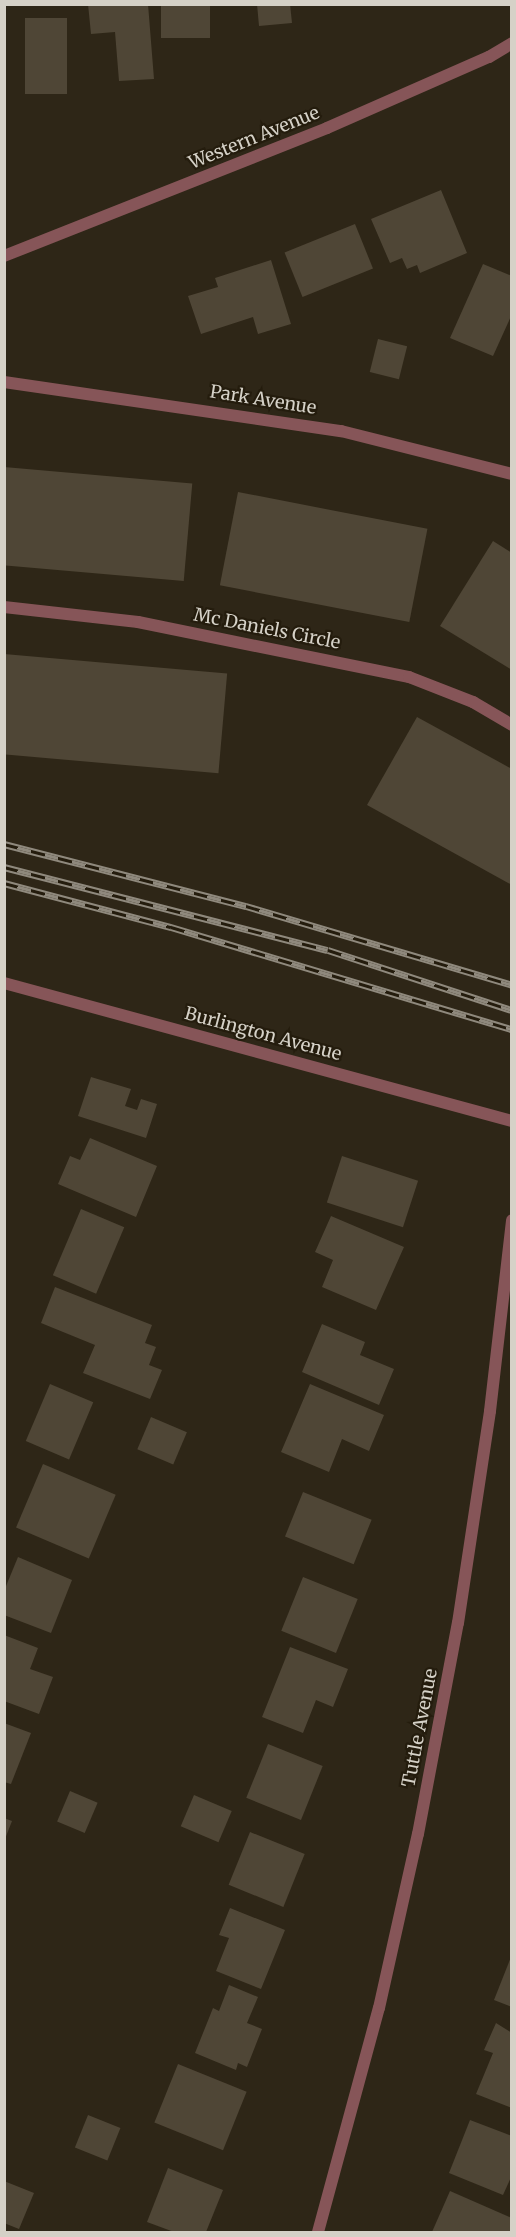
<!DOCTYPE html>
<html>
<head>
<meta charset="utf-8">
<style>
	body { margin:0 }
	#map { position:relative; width:516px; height:2237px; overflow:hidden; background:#2e2617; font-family:Merriweather,serif }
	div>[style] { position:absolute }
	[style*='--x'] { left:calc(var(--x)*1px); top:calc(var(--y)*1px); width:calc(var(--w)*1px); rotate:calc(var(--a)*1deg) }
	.building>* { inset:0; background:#4f4636; transform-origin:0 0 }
	.street>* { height:12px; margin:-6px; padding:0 6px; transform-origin:6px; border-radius:6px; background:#865558 }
	.rail>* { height:7px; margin-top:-3.5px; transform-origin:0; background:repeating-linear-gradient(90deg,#241c0d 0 14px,#8f897d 0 28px); box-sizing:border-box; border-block:2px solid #8f897d }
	span { translate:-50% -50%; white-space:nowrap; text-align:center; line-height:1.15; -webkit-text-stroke:4.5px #241c0d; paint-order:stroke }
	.street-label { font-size:18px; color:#d5d1c7 }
	.frame { position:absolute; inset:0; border:6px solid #d5d1c7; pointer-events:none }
</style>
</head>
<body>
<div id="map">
	<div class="building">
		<div style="clip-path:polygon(88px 4px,148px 4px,154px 79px,119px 81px,115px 32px,91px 34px)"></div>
		<div style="left:161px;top:4px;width:49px;height:34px"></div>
		<div style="clip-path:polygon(257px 4px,290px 4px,292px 23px,259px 26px)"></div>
		<div style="left:25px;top:18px;width:42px;height:76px"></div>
		<div style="clip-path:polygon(441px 190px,467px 253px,420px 273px,417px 265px,407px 269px,402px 258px,390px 263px,371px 219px)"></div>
		<div style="left:355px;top:224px;width:48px;height:76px;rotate:68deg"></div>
		<div style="clip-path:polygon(271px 260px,291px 324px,258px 334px,253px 317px,201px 334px,188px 296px,218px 287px,215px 278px)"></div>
		<div style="clip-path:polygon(483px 264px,512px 276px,512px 314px,493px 356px,450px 338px)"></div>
		<div style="left:378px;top:339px;width:30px;height:34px;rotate:14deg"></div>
		<div style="left:4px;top:467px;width:189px;height:98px;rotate:5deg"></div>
		<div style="left:238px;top:492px;width:193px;height:95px;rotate:11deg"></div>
		<div style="clip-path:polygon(493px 541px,512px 553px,512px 670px,440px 626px)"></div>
		<div style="left:4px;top:654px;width:224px;height:100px;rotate:5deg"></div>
		<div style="clip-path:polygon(417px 717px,512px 769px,512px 885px,367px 805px)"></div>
		<div style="clip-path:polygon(91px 1077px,131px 1089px,125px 1106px,137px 1110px,141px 1099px,157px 1104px,146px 1138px,78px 1116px)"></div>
		<div style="clip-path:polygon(90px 1138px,157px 1166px,136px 1217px,58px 1184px,70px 1156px,80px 1160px)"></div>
		<div style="left:342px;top:1156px;width:80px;height:49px;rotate:18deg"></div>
		<div style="left:81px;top:1209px;width:47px;height:72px;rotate:23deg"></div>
		<div style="clip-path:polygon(331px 1216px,404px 1247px,376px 1310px,322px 1287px,333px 1260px,315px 1252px)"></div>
		<div style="clip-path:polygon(55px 1287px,152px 1325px,145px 1343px,156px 1347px,149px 1365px,162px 1370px,150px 1399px,83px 1373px,95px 1345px,41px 1323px)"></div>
		<div style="clip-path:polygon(322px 1324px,365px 1342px,360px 1355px,394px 1369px,379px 1405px,302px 1372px)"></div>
		<div style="left:50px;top:1384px;width:47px;height:62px;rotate:23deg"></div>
		<div style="clip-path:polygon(310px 1384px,384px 1415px,369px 1451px,342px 1439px,329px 1472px,281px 1452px)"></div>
		<div style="left:151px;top:1417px;width:39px;height:35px;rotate:23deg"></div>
		<div style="left:43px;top:1464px;width:79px;height:69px;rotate:23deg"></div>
		<div style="left:303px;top:1492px;width:74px;height:48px;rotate:22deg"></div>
		<div style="clip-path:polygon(18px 1557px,72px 1580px,51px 1633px,4px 1615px,4px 1591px)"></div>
		<div style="left:303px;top:1577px;width:59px;height:58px;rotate:22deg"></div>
		<div style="clip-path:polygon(4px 1635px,38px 1648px,30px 1669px,53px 1677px,39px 1714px,4px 1701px)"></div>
		<div style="clip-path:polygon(290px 1647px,348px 1669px,333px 1707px,316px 1700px,303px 1733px,262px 1717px)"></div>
		<div style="clip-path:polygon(4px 1723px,31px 1733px,11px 1784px,4px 1782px)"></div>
		<div style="left:268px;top:1744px;width:59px;height:58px;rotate:22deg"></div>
		<div style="left:70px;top:1791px;width:30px;height:33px;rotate:23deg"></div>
		<div style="left:194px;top:1795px;width:41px;height:34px;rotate:23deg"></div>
		<div style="clip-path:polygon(4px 1818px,12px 1821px,5px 1839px,4px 1839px)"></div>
		<div style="left:250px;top:1832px;width:59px;height:57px;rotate:22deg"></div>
		<div style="clip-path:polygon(230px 1908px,285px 1930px,261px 1989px,216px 1971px,229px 1938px,219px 1935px)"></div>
		<div style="clip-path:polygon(511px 1957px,512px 1957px,512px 2007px,494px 2000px)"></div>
		<div style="clip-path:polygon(229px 1985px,258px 1997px,247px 2023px,262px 2029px,247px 2067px,238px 2063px,236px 2070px,195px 2053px,213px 2008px,219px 2011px)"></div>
		<div style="clip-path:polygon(496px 2023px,512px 2033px,512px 2108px,476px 2094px,493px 2053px,484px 2050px)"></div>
		<div style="left:178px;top:2064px;width:74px;height:63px;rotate:22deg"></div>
		<div style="left:88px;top:2115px;width:35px;height:35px;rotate:22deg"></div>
		<div style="clip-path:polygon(470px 2120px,512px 2136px,512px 2175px,503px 2195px,449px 2173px)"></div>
		<div style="clip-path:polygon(168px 2168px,223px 2190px,206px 2232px,174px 2232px,147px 2222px)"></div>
		<div style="clip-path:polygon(4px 2181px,34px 2193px,19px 2229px,4px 2223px)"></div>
		<div style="clip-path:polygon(450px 2191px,512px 2218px,512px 2232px,432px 2232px)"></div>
	</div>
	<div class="street">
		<div style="--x:4;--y:256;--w:347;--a:-21.6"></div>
		<div style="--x:327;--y:128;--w:177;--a:-23.7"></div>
		<div style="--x:489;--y:57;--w:27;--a:-31"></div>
		<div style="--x:4;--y:382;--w:341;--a:8.3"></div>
		<div style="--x:341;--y:431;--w:176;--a:14.1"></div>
		<div style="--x:4;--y:607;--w:135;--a:6.4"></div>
		<div style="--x:138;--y:622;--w:277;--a:11.5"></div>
		<div style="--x:409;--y:677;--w:69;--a:21.3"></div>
		<div style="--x:473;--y:702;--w:45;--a:30.5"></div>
		<div style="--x:4;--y:983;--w:526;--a:15.2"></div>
		<div style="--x:318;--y:2232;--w:232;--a:-74.8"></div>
		<div style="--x:379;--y:2008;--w:178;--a:-77.4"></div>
		<div style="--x:418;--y:1834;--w:215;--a:-79.3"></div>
		<div style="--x:458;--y:1623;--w:214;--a:-81.4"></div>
		<div style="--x:490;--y:1411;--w:192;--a:-83.4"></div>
	</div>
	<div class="rail">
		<div style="--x:4;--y:844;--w:250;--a:14.4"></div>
		<div style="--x:246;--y:906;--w:277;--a:16.5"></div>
		<div style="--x:4;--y:867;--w:334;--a:14.4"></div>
		<div style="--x:328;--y:950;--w:194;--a:18.1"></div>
		<div style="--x:4;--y:883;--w:173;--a:14.8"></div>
		<div style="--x:171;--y:927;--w:356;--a:16.7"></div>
	</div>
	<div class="street-label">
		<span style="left:254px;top:138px;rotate:-22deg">Western Avenue</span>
		<span style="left:263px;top:400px;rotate:9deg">Park Avenue</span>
		<span style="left:267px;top:629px;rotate:11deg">Mc Daniels Circle</span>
		<span style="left:263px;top:1034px;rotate:15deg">Burlington Avenue</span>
		<span style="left:420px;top:1728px;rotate:-79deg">Tuttle Avenue</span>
	</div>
	<div class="frame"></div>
</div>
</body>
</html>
